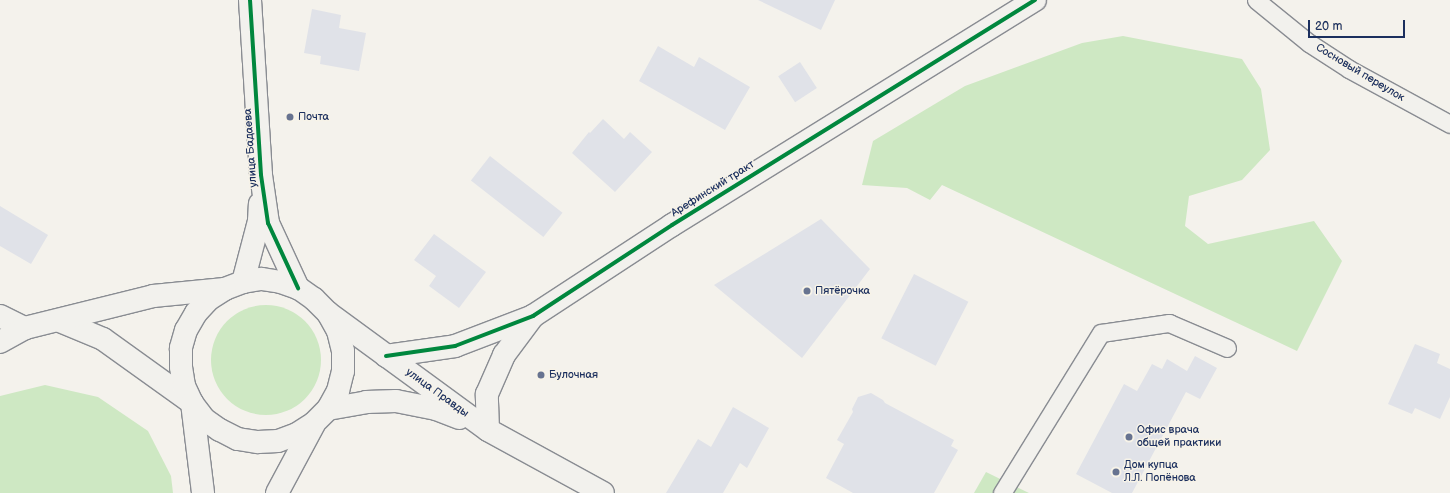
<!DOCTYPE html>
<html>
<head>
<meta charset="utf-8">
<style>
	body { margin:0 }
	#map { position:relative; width:1450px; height:493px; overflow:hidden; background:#f4f2ec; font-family:"Balsamiq Sans",sans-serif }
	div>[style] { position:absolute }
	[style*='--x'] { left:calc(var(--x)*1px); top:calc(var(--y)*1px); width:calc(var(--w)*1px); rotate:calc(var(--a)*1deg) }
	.green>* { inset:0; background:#cee8c3 }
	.round { border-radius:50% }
	.building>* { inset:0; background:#e0e2e8; transform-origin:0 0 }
	.roads { filter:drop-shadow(1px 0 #898c92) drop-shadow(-1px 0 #898c92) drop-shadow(0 1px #898c92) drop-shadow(0 -1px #898c92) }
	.lane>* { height:17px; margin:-8.5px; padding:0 8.5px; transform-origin:8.5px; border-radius:8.5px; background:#f2f1ed }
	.street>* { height:22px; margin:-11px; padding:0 11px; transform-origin:11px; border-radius:11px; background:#f2f1ed }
	.secondary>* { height:22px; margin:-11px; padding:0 11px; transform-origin:11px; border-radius:11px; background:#f2f1ed }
	.primary>* { height:22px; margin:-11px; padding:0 11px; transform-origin:11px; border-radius:11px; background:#f2f1ed }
	.cycleway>* { height:4px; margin:-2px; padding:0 2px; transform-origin:2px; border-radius:2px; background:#00873e }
	.dots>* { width:11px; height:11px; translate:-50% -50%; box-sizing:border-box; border:2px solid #f7f3e8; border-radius:50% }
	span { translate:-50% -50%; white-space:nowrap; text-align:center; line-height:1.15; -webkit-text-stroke:3px #f7f3e8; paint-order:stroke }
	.street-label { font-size:11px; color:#1b2f5e }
	.poi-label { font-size:11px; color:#1b2f5e }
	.left { translate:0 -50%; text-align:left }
	.scale { position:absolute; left:1308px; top:20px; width:97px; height:18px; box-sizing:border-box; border:2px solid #1b2f5e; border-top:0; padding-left:5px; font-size:12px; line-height:14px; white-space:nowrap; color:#1b2f5e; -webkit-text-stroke:3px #f7f3e8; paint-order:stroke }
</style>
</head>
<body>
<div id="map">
	<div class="green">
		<div style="clip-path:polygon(1123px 36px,1242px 59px,1261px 89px,1270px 150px,1242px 180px,1189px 196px,1185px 226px,1208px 244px,1314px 221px,1342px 261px,1297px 351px,942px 185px,930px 200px,907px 188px,862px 185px,873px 141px,965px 86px,1082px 43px)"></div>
		<div class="round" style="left:211px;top:305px;width:110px;height:110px"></div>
		<div style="clip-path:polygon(45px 385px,98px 397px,148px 431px,171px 476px,173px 493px,0 493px,0 396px)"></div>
		<div style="clip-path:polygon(986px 472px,1029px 493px,974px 493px)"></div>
	</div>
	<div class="building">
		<div style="clip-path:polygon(758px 0,835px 0,821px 30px)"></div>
		<div style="clip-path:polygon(312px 9px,341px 15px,339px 28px,366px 33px,359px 71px,320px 64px,321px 56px,304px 53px)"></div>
		<div style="clip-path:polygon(658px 46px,694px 67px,699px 57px,750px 87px,725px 130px,639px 81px)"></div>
		<div style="left:800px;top:62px;width:31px;height:26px;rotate:57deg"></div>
		<div style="clip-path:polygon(603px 119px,624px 139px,630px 132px,652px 152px,615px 192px,572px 153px,589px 132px,590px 133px)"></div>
		<div style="left:490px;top:156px;width:92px;height:31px;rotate:38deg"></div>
		<div style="clip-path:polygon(0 206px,48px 235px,31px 264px,0 246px)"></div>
		<div style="clip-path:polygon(821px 219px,870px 269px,802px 358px,714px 285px)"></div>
		<div style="clip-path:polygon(434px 234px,486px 272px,459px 308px,429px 286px,436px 276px,414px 260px)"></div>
		<div style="left:914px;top:274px;width:61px;height:72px;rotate:27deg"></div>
		<div style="clip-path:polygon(1415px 344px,1440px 354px,1437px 363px,1450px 369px,1450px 397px,1440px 419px,1415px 408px,1412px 414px,1388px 404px)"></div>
		<div style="clip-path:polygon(1195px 356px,1217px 368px,1200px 399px,1186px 392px,1132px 493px,1112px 493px,1076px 474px,1124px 384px,1137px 391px,1152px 364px,1162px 369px,1167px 359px,1187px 371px)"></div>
		<div style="clip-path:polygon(871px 393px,883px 400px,885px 403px,954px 440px,951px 446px,958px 450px,934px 493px,853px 493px,826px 478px,844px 444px,837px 440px,853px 412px,852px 409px,858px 397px)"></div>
		<div style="clip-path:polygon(733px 407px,769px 428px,747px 468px,740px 463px,723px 493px,666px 493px,698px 439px,711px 447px)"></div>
	</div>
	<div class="roads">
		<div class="lane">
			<div style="--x:1256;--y:0;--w:68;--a:39.1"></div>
			<div style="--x:1309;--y:43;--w:48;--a:33"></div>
			<div style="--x:1349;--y:69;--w:115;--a:28.6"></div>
			<div style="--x:1002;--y:493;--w:188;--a:-58.3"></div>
			<div style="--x:1101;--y:333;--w:69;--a:-8.4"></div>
			<div style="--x:1169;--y:323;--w:63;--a:23.3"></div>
		</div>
		<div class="street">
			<div style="--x:0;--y:316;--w:28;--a:26"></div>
		</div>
		<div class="secondary">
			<div style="--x:250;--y:0;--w:175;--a:86.4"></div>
			<div style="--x:261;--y:175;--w:49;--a:81.7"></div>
			<div style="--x:268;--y:223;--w:72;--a:65.2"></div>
			<div style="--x:243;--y:282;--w:63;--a:-75.3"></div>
			<div style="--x:259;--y:221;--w:17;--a:-87"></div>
			<div style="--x:328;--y:313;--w:198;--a:36.2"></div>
			<div style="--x:488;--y:430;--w:131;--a:28.7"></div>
			<div style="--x:386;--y:356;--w:70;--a:-8.2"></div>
			<div style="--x:455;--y:346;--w:84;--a:-21"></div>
			<div style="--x:533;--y:316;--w:166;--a:-33.2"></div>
			<div style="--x:672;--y:225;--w:427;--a:-31.8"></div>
			<div style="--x:328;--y:409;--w:39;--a:-10"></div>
			<div style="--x:366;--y:402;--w:30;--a:-2"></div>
			<div style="--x:396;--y:401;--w:41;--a:11.3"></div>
			<div style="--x:436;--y:409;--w:25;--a:21"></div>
			<div style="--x:488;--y:430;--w:36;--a:-92"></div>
			<div style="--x:487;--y:394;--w:43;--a:-66.4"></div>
			<div style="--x:504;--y:355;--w:49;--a:-53.4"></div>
		</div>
		<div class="primary">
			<div style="--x:60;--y:321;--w:47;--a:22.7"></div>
			<div style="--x:103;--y:339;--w:110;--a:35.7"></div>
			<div style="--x:192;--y:403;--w:20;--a:53"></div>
			<div style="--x:204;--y:419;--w:19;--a:35"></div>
			<div style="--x:220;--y:430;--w:20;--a:27"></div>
			<div style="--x:238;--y:439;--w:20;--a:9"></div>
			<div style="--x:258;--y:442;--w:20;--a:-3"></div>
			<div style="--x:278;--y:441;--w:20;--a:-20"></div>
			<div style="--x:297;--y:434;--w:20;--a:-33"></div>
			<div style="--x:314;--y:423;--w:20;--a:-45"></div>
			<div style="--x:328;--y:409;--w:21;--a:-61"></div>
			<div style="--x:338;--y:391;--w:21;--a:-76"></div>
			<div style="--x:343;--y:371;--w:20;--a:-90"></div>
			<div style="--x:343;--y:351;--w:21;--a:-104"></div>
			<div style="--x:338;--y:331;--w:21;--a:-119"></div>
			<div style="--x:328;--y:313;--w:20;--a:-135"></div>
			<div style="--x:314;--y:299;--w:19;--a:-145"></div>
			<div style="--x:298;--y:288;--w:18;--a:-161"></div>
			<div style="--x:281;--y:282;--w:20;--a:-171"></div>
			<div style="--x:261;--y:279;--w:18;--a:171"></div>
			<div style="--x:243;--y:282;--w:19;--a:159"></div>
			<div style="--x:225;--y:289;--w:19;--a:148"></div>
			<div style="--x:209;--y:299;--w:19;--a:133"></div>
			<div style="--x:196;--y:313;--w:20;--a:120"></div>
			<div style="--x:186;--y:330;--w:19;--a:106"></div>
			<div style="--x:181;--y:348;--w:19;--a:90"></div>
			<div style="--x:181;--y:367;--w:19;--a:81"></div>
			<div style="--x:184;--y:386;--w:19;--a:65"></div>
			<div style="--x:192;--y:403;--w:91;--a:83"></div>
			<div style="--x:0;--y:342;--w:29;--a:-29"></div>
			<div style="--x:25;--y:328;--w:132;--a:-14"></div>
			<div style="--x:153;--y:296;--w:72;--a:-5.6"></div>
			<div style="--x:277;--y:493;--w:78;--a:-61.8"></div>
		</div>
	</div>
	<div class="cycleway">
		<div style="--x:250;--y:0;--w:175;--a:86.4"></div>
		<div style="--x:261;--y:175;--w:49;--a:81.7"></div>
		<div style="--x:268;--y:223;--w:72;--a:65.2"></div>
		<div style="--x:386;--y:356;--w:70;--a:-8.2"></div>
		<div style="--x:455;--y:346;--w:84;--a:-21"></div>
		<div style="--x:533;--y:316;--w:166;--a:-33.2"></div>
		<div style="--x:672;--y:225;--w:427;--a:-31.8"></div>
	</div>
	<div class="dots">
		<div style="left:290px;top:117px;background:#677390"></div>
		<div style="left:807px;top:291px;background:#677390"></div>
		<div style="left:541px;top:375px;background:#677390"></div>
		<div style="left:1129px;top:437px;background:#677390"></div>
		<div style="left:1116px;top:472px;background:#677390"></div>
	</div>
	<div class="street-label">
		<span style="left:1360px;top:73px;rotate:31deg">Сосновый переулок</span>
		<span style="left:251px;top:148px;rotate:-94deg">улица Бадаева</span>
		<span style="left:713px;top:189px;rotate:-32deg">Арефинский тракт</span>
		<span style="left:437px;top:393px;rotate:36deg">улица Правды</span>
	</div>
	<div class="poi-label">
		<span class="left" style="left:298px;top:117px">Почта</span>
		<span class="left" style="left:815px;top:291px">Пятёрочка</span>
		<span class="left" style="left:549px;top:375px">Булочная</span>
		<span class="left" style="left:1137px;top:437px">Офис врача<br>общей практики</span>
		<span class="left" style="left:1124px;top:472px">Дом купца<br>Л.Л. Попёнова</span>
	</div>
	<div class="scale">20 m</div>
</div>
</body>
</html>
